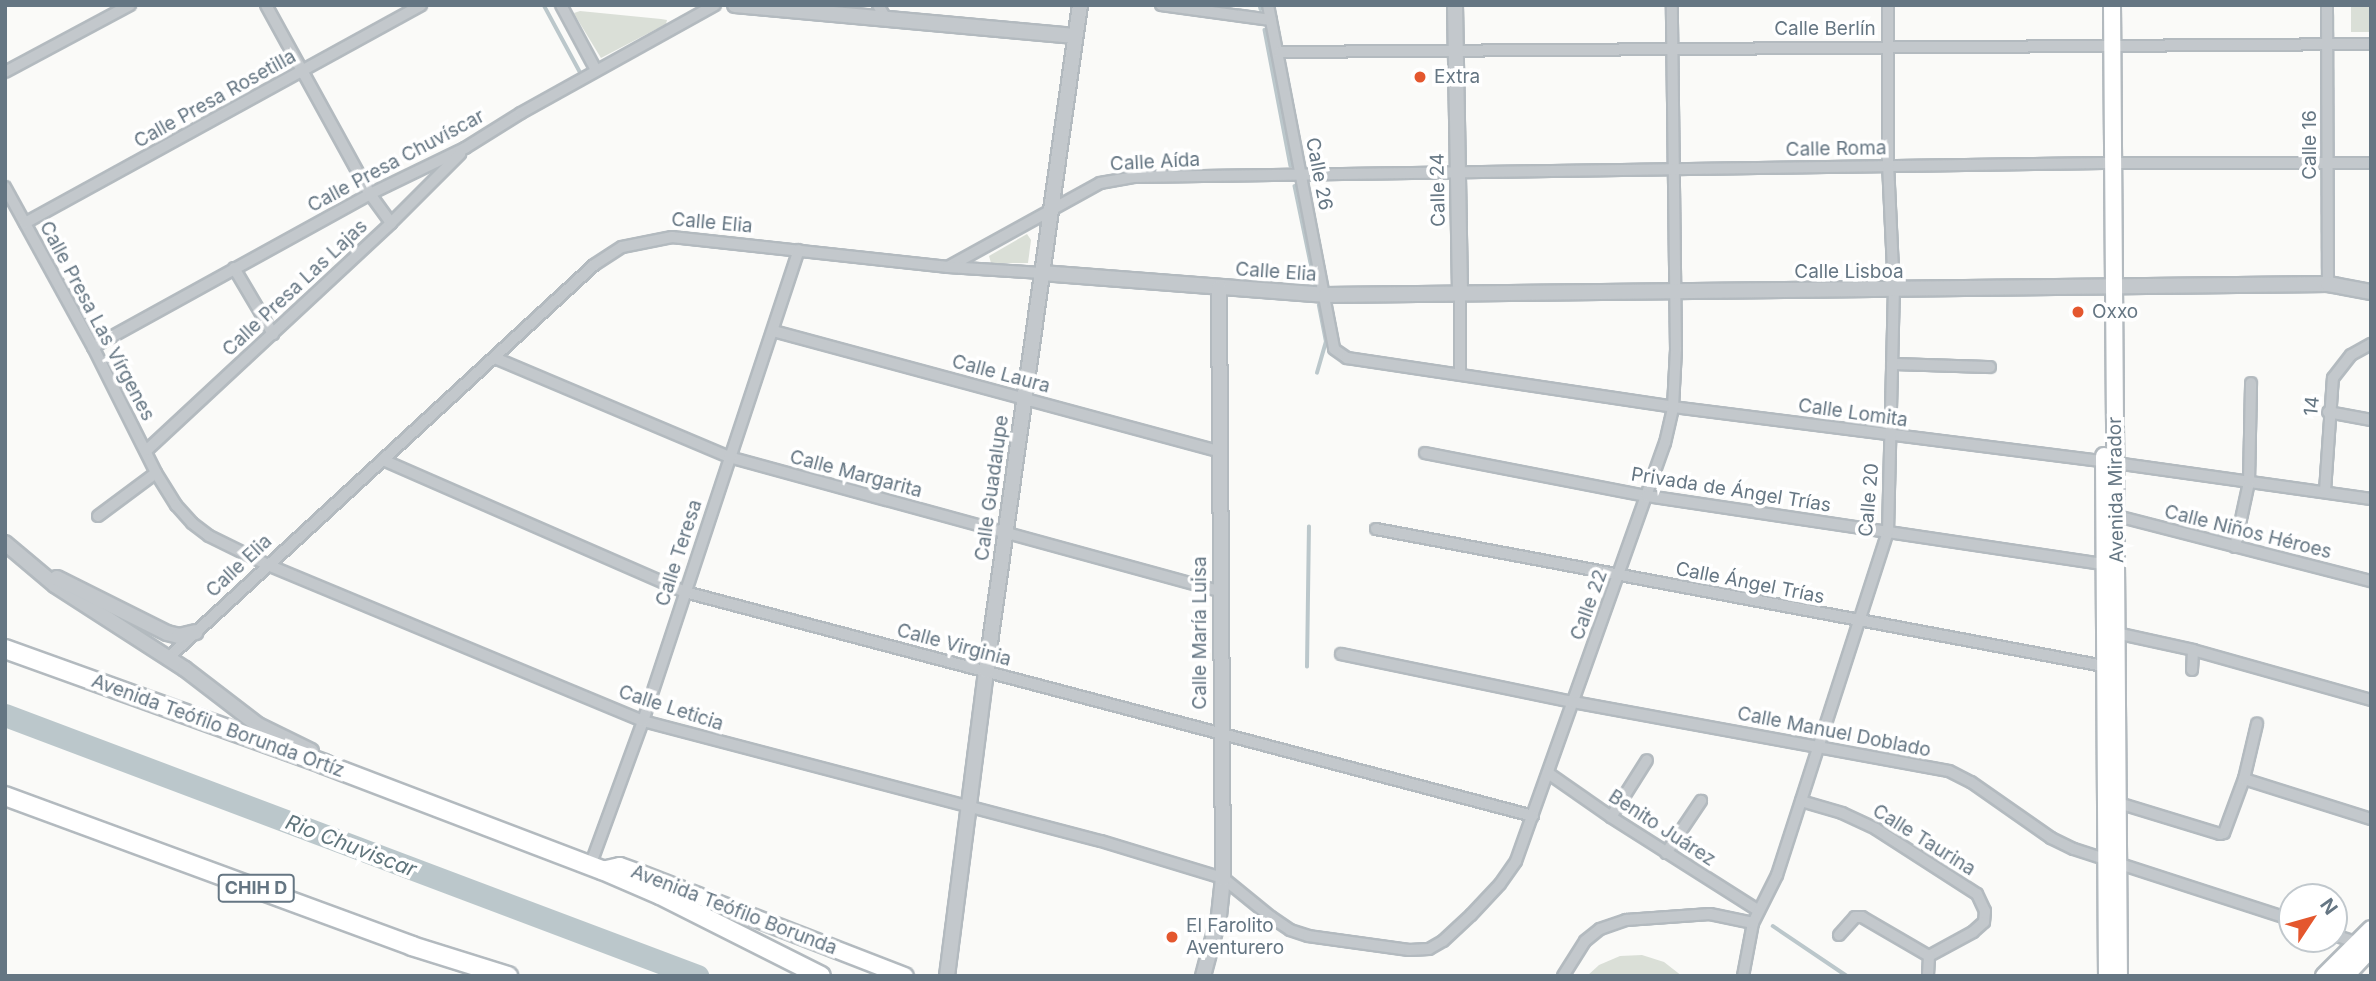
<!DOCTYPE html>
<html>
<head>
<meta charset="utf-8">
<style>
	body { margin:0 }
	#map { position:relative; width:2376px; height:981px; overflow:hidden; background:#fafaf8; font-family:Inter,sans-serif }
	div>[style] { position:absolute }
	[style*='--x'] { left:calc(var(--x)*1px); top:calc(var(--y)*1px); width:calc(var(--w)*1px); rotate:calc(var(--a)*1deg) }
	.green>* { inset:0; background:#dadfd7; transform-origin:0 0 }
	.stream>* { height:3.5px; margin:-1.75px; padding:0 1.75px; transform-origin:1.75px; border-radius:1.75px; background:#bbc7cb }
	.river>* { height:23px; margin:-11.5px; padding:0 11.5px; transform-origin:11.5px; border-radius:11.5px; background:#bbc7cb }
	.roads { filter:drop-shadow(2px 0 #b3babf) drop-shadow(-2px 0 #b3babf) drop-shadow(0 2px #b3babf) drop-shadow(0 -2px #b3babf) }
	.minor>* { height:10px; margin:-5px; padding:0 5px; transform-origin:5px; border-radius:5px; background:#c3c8cc }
	.tertiary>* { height:14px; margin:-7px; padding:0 7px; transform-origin:7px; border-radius:7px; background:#c3c8cc }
	.secondary>* { height:16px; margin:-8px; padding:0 8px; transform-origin:8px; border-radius:8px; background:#fff }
	.primary>* { height:18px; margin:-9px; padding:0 9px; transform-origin:9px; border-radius:9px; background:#fff }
	.dots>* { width:19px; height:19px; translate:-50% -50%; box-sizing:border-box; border:4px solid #fff; border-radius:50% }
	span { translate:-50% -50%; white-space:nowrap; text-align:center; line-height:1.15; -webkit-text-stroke:7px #fff; paint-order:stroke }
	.shield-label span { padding:2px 5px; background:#fff; border:2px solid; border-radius:5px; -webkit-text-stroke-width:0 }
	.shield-label { font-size:18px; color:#657683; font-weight:700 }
	.street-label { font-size:19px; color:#657683 }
	.poi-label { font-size:19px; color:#657683 }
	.left { translate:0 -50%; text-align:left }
	.water-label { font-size:21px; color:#60757c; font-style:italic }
	.frame { position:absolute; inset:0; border:7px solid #657683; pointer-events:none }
	.north { position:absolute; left:2278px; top:883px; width:70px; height:70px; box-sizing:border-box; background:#fff; border:2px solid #c1c8cd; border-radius:50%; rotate:54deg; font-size:19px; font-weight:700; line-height:28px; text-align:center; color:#657683 }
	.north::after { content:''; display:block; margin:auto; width:24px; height:32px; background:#e4572e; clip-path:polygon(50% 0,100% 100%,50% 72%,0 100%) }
</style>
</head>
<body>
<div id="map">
	<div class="green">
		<div style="left:2351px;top:5px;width:20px;height:27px"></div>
		<div style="clip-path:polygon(580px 11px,661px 19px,667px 20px,666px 24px,601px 58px,576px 17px,574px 13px)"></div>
		<div style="clip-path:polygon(1027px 234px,1031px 240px,1028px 263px,991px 263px,989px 256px)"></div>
		<div style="clip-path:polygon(1642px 955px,1664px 962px,1682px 976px,1587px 976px,1599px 965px,1620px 956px)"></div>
	</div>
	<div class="stream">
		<div style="--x:544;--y:5;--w:82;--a:61.6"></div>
		<div style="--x:1260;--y:5;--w:4;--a:76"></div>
		<div style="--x:1265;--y:30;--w:138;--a:79.2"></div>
		<div style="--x:1295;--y:186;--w:99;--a:78.3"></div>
		<div style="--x:1317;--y:373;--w:32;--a:-74"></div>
		<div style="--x:1326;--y:342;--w:37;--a:-101"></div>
		<div style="--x:1307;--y:667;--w:140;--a:-89.2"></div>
		<div style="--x:1773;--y:926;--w:89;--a:34"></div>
	</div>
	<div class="river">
		<div style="--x:5;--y:715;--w:740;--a:20.66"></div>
	</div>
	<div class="roads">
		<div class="minor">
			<div style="--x:266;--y:5;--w:216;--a:61.2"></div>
			<div style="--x:370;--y:194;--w:36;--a:54"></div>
			<div style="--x:561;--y:5;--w:74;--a:61.7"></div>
			<div style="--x:878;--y:5;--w:16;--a:60"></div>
			<div style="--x:1161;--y:5;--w:111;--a:7.8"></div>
			<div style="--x:1268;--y:5;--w:350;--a:79.1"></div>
			<div style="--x:1334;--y:349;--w:16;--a:35"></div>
			<div style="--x:1347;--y:358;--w:330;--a:8.5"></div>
			<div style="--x:1673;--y:407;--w:446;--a:7.2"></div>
			<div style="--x:2115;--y:463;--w:259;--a:8"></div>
			<div style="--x:2327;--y:5;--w:279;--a:89.8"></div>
			<div style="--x:1279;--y:52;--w:1092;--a:-0.42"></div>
			<div style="--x:5;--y:72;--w:142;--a:-28.2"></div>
			<div style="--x:5;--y:187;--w:183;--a:61.2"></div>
			<div style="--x:93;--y:347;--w:141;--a:63.4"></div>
			<div style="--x:156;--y:473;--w:38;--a:58"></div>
			<div style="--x:176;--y:505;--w:24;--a:48"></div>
			<div style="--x:192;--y:523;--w:21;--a:37"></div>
			<div style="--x:209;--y:536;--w:66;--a:26.2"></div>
			<div style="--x:268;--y:565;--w:406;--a:22.6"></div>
			<div style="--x:643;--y:721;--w:473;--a:14.7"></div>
			<div style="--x:1101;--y:841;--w:127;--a:16.9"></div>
			<div style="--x:1223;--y:878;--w:62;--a:39.1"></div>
			<div style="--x:1271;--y:917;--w:23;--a:34"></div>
			<div style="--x:1290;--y:930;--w:19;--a:18"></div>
			<div style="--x:1308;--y:936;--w:102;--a:7.9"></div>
			<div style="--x:1409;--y:950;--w:20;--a:-3"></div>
			<div style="--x:1429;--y:949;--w:16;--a:-30"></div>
			<div style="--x:1443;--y:941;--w:38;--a:-43"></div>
			<div style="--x:1471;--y:915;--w:42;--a:-46.9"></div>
			<div style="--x:1500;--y:884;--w:28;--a:-55"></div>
			<div style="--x:1516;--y:861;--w:444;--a:-70.4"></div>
			<div style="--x:1665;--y:443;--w:37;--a:-77"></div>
			<div style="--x:1673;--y:407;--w:58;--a:-87"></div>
			<div style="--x:1676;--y:349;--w:344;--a:-90.7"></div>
			<div style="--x:25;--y:223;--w:452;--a:-28.8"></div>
			<div style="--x:948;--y:267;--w:174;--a:-28.9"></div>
			<div style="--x:1100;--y:183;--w:34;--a:-10"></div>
			<div style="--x:1133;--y:177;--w:970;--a:-0.83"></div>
			<div style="--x:2103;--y:163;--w:268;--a:0"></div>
			<div style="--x:234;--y:268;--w:77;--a:59.4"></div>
			<div style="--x:1460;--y:292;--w:81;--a:90"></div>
			<div style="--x:773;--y:331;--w:462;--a:15.1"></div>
			<div style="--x:93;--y:347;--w:316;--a:-28.9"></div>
			<div style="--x:370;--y:194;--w:106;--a:-25.8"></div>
			<div style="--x:465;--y:148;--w:66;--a:-32"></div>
			<div style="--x:521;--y:113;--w:222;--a:-29.1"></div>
			<div style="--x:495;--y:358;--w:254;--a:22.9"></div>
			<div style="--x:729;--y:457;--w:508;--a:15.29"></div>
			<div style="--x:1892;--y:364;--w:98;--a:1.8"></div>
			<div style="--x:2328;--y:412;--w:44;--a:10.5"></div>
			<div style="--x:147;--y:450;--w:333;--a:-42.9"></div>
			<div style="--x:391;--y:223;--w:98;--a:-45"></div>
			<div style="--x:1425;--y:453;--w:226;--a:11"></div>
			<div style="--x:1647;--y:496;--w:469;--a:8.5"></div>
			<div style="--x:383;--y:460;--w:330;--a:23.6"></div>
			<div style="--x:685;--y:592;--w:877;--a:14.8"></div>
			<div style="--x:2325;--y:491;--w:113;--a:-86"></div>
			<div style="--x:2333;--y:378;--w:29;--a:-52"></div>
			<div style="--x:2351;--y:355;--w:23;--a:-29"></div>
			<div style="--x:98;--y:516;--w:72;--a:-36.6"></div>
			<div style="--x:2117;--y:516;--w:262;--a:14.4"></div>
			<div style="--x:1376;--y:529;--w:746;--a:10.66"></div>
			<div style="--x:2235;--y:547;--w:66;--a:-77.8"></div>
			<div style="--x:2249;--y:482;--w:99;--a:-88.8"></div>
			<div style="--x:2116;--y:633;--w:79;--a:12.4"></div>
			<div style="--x:2193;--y:650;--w:185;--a:15.7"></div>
			<div style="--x:1341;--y:654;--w:237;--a:11.7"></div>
			<div style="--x:1573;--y:702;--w:382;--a:10.4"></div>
			<div style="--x:1949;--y:771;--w:25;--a:27"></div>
			<div style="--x:1971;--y:782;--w:98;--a:35"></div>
			<div style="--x:2051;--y:838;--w:25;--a:26"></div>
			<div style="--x:2074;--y:849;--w:229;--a:18"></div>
			<div style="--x:168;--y:658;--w:580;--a:-42.69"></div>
			<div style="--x:594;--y:265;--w:33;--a:-33"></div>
			<div style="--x:622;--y:247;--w:51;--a:-11.3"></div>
			<div style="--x:672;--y:237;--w:278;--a:6.2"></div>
			<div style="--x:948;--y:267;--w:94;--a:3.7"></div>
			<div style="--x:2192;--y:670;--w:20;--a:-87"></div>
			<div style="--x:1548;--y:773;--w:77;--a:34.9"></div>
			<div style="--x:1611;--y:817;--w:175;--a:32.4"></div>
			<div style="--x:2244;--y:779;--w:133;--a:17.5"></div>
			<div style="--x:1801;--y:801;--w:43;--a:16.3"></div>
			<div style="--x:1842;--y:813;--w:38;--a:25"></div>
			<div style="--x:1876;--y:829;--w:120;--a:32.8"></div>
			<div style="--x:1977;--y:894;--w:19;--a:65"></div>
			<div style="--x:1985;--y:911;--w:11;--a:95"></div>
			<div style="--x:1984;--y:922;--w:15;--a:138"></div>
			<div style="--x:1973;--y:932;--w:50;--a:151.4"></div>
			<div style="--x:1929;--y:956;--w:20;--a:93"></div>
			<div style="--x:2112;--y:801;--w:113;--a:17"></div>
			<div style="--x:2220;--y:834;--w:4;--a:-14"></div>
			<div style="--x:2224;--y:833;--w:58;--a:-69.7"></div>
			<div style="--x:2244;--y:779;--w:57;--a:-76.7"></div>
			<div style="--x:1611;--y:817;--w:67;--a:-57.7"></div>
			<div style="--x:1666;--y:853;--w:63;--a:-56.1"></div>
			<div style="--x:590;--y:866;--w:154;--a:-69.9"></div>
			<div style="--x:643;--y:721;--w:496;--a:-71.7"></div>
			<div style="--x:1839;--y:935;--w:24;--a:-48"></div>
			<div style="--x:1855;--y:917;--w:7;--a:0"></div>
			<div style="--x:1862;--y:917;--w:78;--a:30.2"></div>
			<div style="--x:2334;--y:935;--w:25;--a:18"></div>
			<div style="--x:1563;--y:976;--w:41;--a:-57.8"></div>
			<div style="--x:1585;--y:941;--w:19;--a:-39"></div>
			<div style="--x:1600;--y:929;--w:28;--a:-19"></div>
			<div style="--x:1626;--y:920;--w:84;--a:-4.1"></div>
			<div style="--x:1710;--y:914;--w:44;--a:11.8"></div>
			<div style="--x:1743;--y:976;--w:54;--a:-79.3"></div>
			<div style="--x:1753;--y:923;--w:54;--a:-63.4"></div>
			<div style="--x:1777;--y:875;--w:361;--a:-72.1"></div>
			<div style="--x:1888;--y:532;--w:241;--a:-88.6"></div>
			<div style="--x:1894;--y:291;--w:125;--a:-92.7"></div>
			<div style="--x:1888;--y:166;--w:161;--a:-90"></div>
		</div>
		<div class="tertiary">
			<div style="--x:735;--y:5;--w:341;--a:5.2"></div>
			<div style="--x:1455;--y:5;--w:287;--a:89"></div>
			<div style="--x:1042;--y:273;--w:285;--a:4.4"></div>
			<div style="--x:1326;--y:295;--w:1002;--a:-0.63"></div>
			<div style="--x:2328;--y:284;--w:44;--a:10.5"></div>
			<div style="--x:5;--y:543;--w:65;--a:40"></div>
			<div style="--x:55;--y:585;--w:155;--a:32.9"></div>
			<div style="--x:185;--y:669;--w:92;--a:37.5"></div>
			<div style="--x:258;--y:725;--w:59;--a:26.1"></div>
			<div style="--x:57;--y:578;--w:123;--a:26.6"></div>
			<div style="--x:167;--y:633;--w:12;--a:14"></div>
			<div style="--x:179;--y:636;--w:17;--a:-13"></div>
			<div style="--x:947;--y:976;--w:307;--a:-82.7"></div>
			<div style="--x:986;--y:671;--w:673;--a:-81.97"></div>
			<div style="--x:1203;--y:976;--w:62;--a:-75.1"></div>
			<div style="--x:1219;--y:916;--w:38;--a:-84"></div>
			<div style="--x:1223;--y:878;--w:590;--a:-90.39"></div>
		</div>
		<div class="secondary">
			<div style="--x:2112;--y:5;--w:971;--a:89.59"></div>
			<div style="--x:2104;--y:456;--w:520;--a:89.67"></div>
			<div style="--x:602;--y:870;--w:18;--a:-13"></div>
			<div style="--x:620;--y:866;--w:20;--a:20"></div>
			<div style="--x:639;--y:873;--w:285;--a:21.2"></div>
			<div style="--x:2324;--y:976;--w:66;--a:-45"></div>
		</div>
		<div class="primary">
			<div style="--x:5;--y:649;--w:339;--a:19.8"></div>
			<div style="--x:324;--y:764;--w:298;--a:20.9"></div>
			<div style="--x:602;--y:870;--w:63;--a:23.3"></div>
			<div style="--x:660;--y:895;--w:180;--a:26.7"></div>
			<div style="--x:5;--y:796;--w:434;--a:20.2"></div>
			<div style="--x:412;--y:946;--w:101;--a:17.4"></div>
			<div style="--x:2344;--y:976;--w:40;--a:-47"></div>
		</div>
	</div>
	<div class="dots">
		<div style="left:1420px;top:77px;background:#e4572e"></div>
		<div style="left:2078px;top:312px;background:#e4572e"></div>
		<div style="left:1172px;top:937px;background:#e4572e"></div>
	</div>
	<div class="shield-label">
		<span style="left:256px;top:888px">CHIH D</span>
	</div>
	<div class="street-label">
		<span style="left:1825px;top:29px">Calle Berlín</span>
		<span style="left:215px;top:99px;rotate:-29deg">Calle Presa Rosetilla</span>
		<span style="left:2310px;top:145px;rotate:-90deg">Calle 16</span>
		<span style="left:1836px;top:149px;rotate:-1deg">Calle Roma</span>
		<span style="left:396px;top:161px;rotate:-28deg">Calle Presa Chuvíscar</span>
		<span style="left:1155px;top:162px;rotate:-3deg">Calle Aída</span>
		<span style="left:1319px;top:174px;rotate:79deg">Calle 26</span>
		<span style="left:1438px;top:190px;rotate:-91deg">Calle 24</span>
		<span style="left:712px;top:223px;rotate:5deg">Calle Elia</span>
		<span style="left:1276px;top:272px;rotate:4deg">Calle Elia</span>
		<span style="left:1849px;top:272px">Calle Lisboa</span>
		<span style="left:295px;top:288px;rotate:-43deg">Calle Presa Las Lajas</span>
		<span style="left:97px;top:321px;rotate:62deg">Calle Presa Las Vírgenes</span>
		<span style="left:1001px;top:374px;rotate:15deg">Calle Laura</span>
		<span style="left:2312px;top:406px;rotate:-84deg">14</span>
		<span style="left:1853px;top:413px;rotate:8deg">Calle Lomita</span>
		<span style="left:856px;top:474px;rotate:15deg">Calle Margarita</span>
		<span style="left:992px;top:488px;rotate:-82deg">Calle Guadalupe</span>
		<span style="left:1731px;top:490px;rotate:9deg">Privada de Ángel Trías</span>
		<span style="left:2116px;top:490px;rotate:-91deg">Avenida Mirador</span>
		<span style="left:1869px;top:500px;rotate:-85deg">Calle 20</span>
		<span style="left:2248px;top:532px;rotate:14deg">Calle Niños Héroes</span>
		<span style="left:679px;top:553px;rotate:-72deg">Calle Teresa</span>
		<span style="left:239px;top:566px;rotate:-43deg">Calle Elia</span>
		<span style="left:1750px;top:583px;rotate:11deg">Calle Ángel Trías</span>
		<span style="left:1589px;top:605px;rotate:-70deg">Calle 22</span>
		<span style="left:1200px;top:633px;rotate:-90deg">Calle María Luisa</span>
		<span style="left:954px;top:645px;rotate:15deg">Calle Virginia</span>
		<span style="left:671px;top:708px;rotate:18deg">Calle Leticia</span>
		<span style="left:218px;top:726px;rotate:20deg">Avenida Teófilo Borunda Ortíz</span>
		<span style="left:1834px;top:732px;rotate:11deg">Calle Manuel Doblado</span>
		<span style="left:1662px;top:828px;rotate:33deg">Benito Juárez</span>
		<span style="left:1924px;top:840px;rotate:32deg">Calle Taurina</span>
		<span style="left:734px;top:910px;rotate:21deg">Avenida Teófilo Borunda</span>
	</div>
	<div class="poi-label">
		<span class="left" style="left:1434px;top:77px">Extra</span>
		<span class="left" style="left:2092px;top:312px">Oxxo</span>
		<span class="left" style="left:1186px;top:937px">El Farolito<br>Aventurero</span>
	</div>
	<div class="water-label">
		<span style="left:351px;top:846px;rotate:21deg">Rio Chuviscar</span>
	</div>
	<div class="frame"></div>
	<div class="north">N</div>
</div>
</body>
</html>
